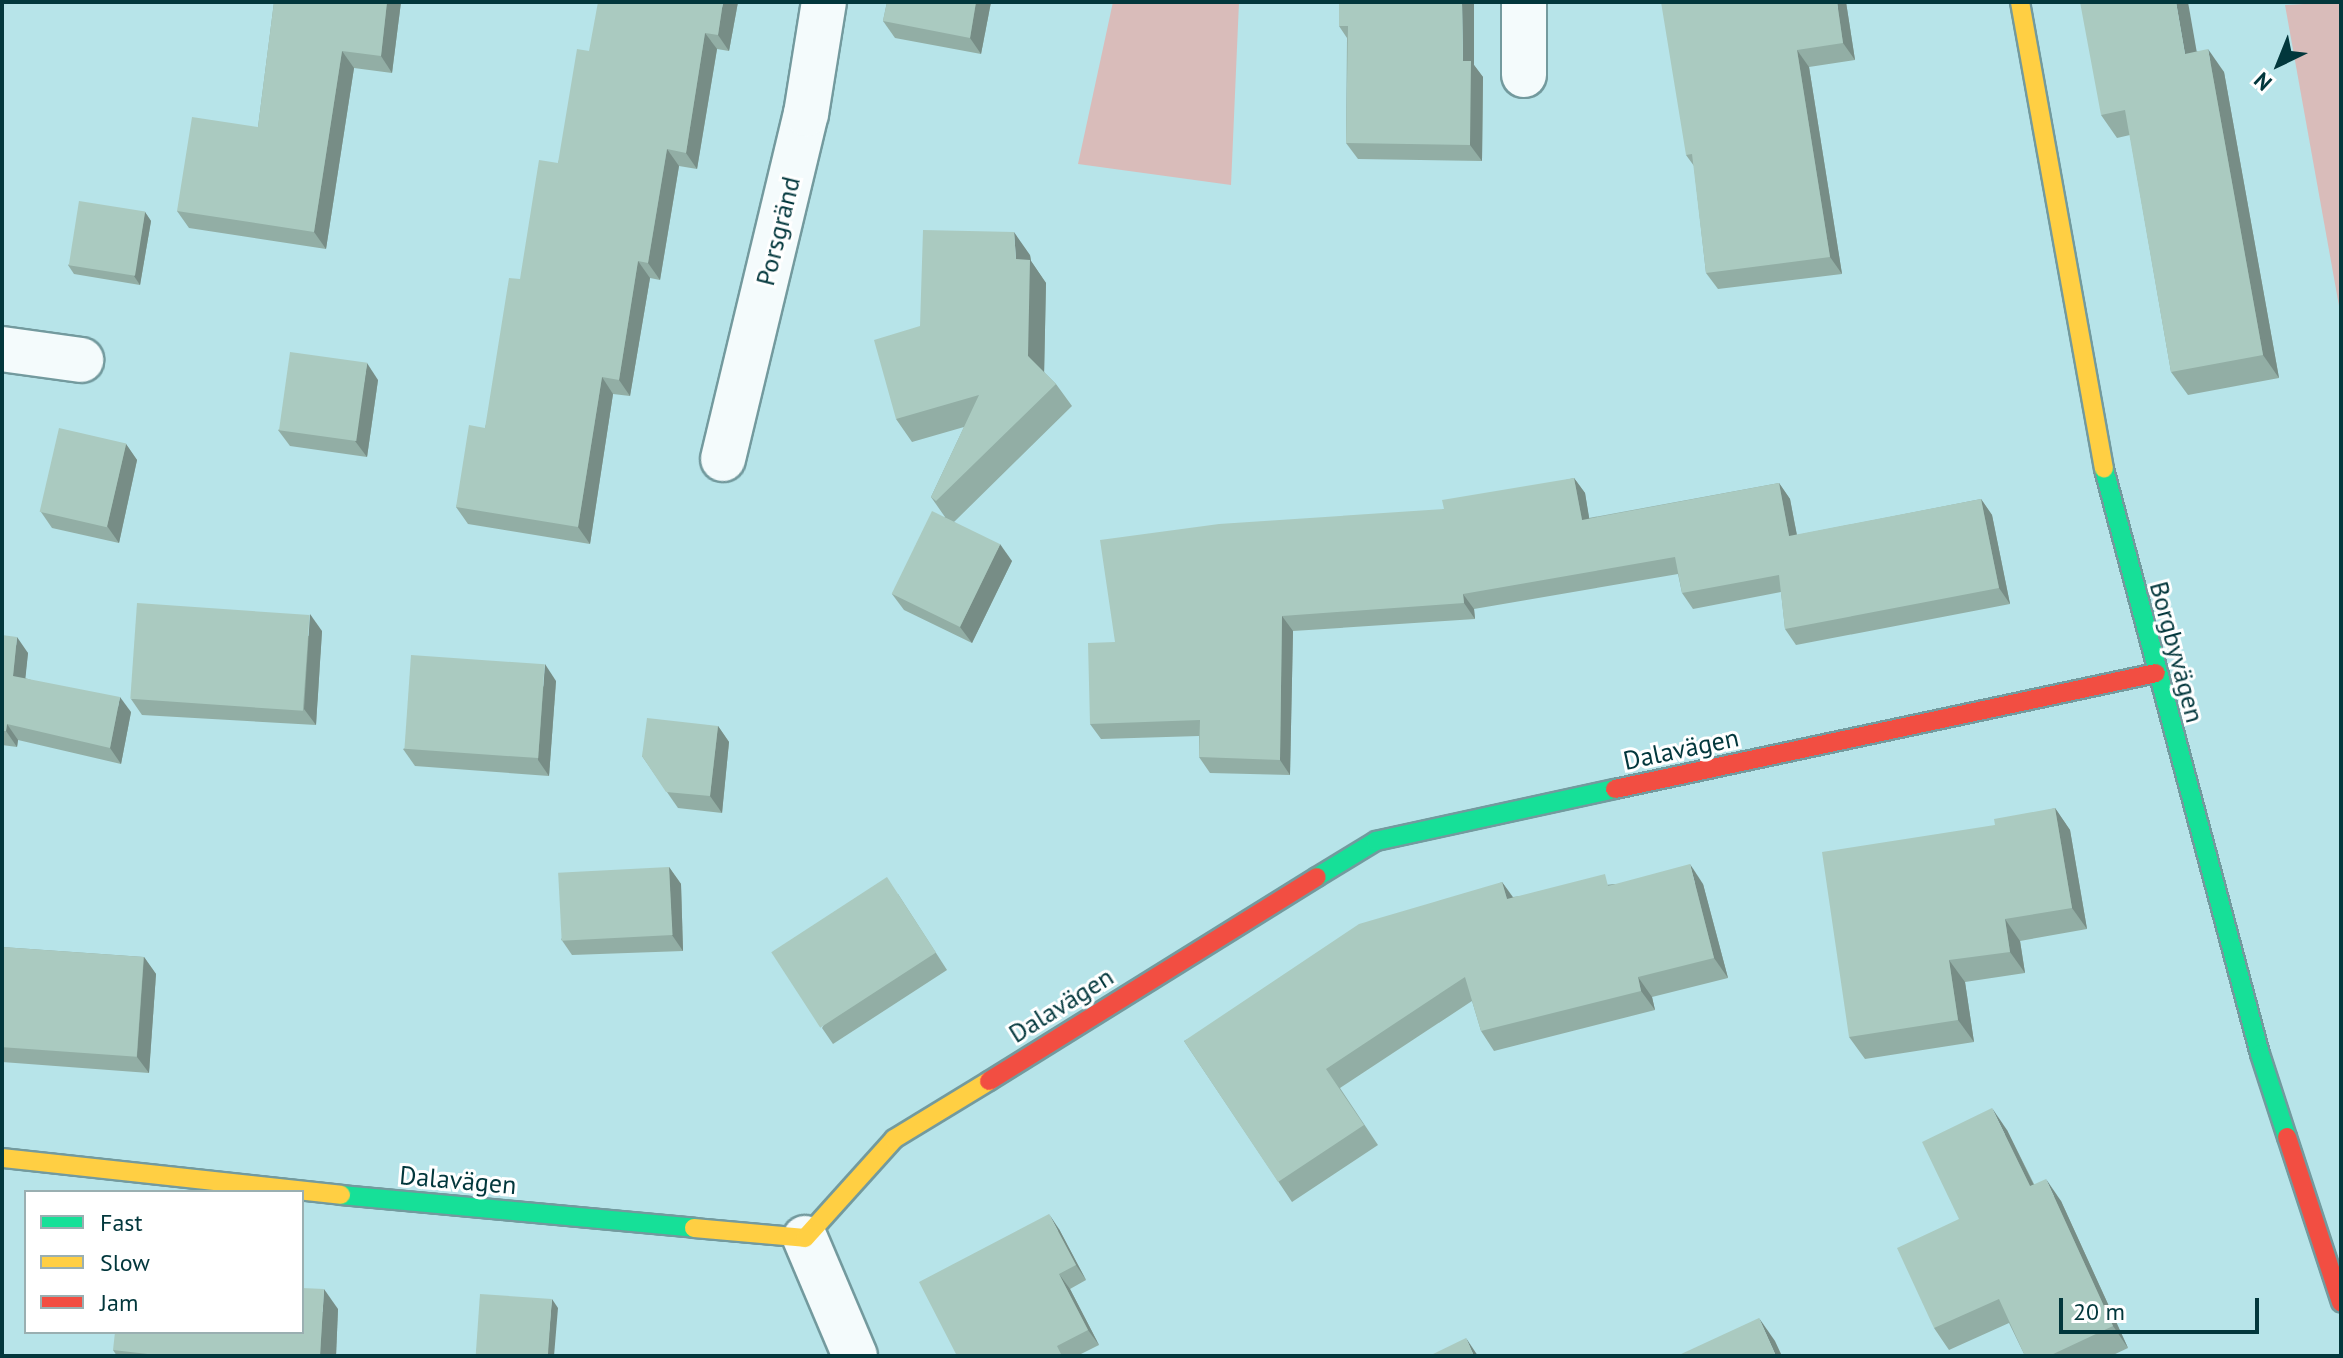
<!DOCTYPE html>
<html>
<head>
<meta charset="utf-8">
<style>
	body { margin:0 }
	#map { position:relative; width:2343px; height:1358px; overflow:hidden; background:#b7e4e9; font-family:"PT Sans",sans-serif }
	div>[style] { position:absolute }
	[style*='--x'] { left:calc(var(--x)*1px); top:calc(var(--y)*1px); width:calc(var(--w)*1px); rotate:calc(var(--a)*1deg) }
	.green>* { inset:0; background:#d9bcba }
	.roads { filter:drop-shadow(2px 0 #739a9e) drop-shadow(-2px 0 #739a9e) drop-shadow(0 2px #739a9e) drop-shadow(0 -2px #739a9e) }
	.street>* { height:44px; margin:-22px; padding:0 22px; transform-origin:22px; border-radius:22px; background:#f4fbfc }
	.fast>* { height:18px; margin:-9px; padding:0 9px; transform-origin:9px; border-radius:9px; background:#16e098 }
	.slow>* { height:18px; margin:-9px; padding:0 9px; transform-origin:9px; border-radius:9px; background:#ffcf43 }
	.jam>* { height:18px; margin:-9px; padding:0 9px; transform-origin:9px; border-radius:9px; background:#f24e42 }
	.wall>* { inset:0; background:#92aea5 }
	.shaded-wall>* { inset:0; background:#778d86 }
	.building>* { inset:0; background:#aacac0; transform-origin:0 0 }
	span { translate:-50% -50%; white-space:nowrap; text-align:center; line-height:1.15; -webkit-text-stroke:6px #fff; paint-order:stroke }
	.street-label { font-size:26px; color:#02373c }
	.frame { position:absolute; inset:0; border:4px solid #02373c; pointer-events:none }
	.legend { position:absolute; left:24px; top:1190px; width:280px; height:144px; box-sizing:border-box; background:#fff; border:2px solid #9aafb1; margin:0; padding:10px 14px; list-style:none; font-size:24px; color:#02373c }
	.legend li { display:flex; align-items:center; gap:16px; height:40px }
	.legend b { width:40px; border:2px solid #9aafb1 }
	.north { position:absolute; left:2239px; top:24px; width:80px; height:80px; -webkit-text-stroke:6px #fff; paint-order:stroke; rotate:223deg; font-size:22px; font-weight:700; line-height:32px; text-align:center; color:#02373c }
	.north::after { content:''; display:block; margin:auto; width:28px; height:36px; background:#02373c; clip-path:polygon(50% 0,100% 100%,50% 72%,0 100%) }
	.scale { position:absolute; left:2059px; top:1298px; width:200px; height:36px; box-sizing:border-box; border:4px solid #02373c; border-top:0; padding-left:10px; font-size:24px; line-height:28px; white-space:nowrap; color:#02373c; -webkit-text-stroke:6px #fff; paint-order:stroke }
</style>
</head>
<body>
<div id="map">
	<div class="green">
		<div style="clip-path:polygon(1113px 2px,1239px 2px,1231px 185px,1078px 164px)"></div>
		<div style="clip-path:polygon(2341px 2px,2341px 317px,2285px 5px)"></div>
	</div>
	<div class="roads">
		<div class="street">
			<div style="--x:1524;--y:75;--w:73;--a:-90"></div>
			<div style="--x:2;--y:349;--w:80;--a:7.9"></div>
			<div style="--x:723;--y:459;--w:355;--a:-76.5"></div>
			<div style="--x:806;--y:114;--w:113;--a:-80.9"></div>
			<div style="--x:805;--y:1238;--w:128;--a:67"></div>
		</div>
		<div class="fast">
			<div style="--x:2104;--y:469;--w:605;--a:75.07"></div>
			<div style="--x:2260;--y:1054;--w:87;--a:72"></div>
			<div style="--x:1317;--y:877;--w:69;--a:-31.4"></div>
			<div style="--x:1376;--y:841;--w:245;--a:-12.3"></div>
			<div style="--x:341;--y:1195;--w:355;--a:5.3"></div>
		</div>
		<div class="slow">
			<div style="--x:2020;--y:2;--w:474;--a:79.8"></div>
			<div style="--x:2;--y:1158;--w:341;--a:6.2"></div>
			<div style="--x:694;--y:1228;--w:111;--a:5.1"></div>
			<div style="--x:805;--y:1238;--w:133;--a:-48"></div>
			<div style="--x:894;--y:1139;--w:111;--a:-31.4"></div>
		</div>
		<div class="jam">
			<div style="--x:1615;--y:789;--w:553;--a:-12.1"></div>
			<div style="--x:989;--y:1081;--w:386;--a:-31.9"></div>
			<div style="--x:2287;--y:1137;--w:174;--a:71.9"></div>
		</div>
	</div>
	<div class="wall">
		<div style="clip-path:polygon(274px 2px,401px 2px,392px 73px,354px 68px,326px 249px,189px 228px,177px 211px,258px 127px)"></div>
		<div style="clip-path:polygon(738px 2px,729px 51px,717px 49px,697px 169px,679px 166px,660px 280px,650px 278px,630px 396px,613px 394px,590px 544px,468px 524px,456px 507px,485px 428px,589px 51px)"></div>
		<div style="clip-path:polygon(887px 2px,991px 2px,981px 54px,895px 38px,883px 21px)"></div>
		<div style="clip-path:polygon(1339px 2px,1474px 65px,1483px 77px,1482px 161px,1358px 159px,1346px 143px,1347px 38px,1339px 26px)"></div>
		<div style="clip-path:polygon(1846px 2px,1855px 60px,1809px 67px,1842px 274px,1718px 289px,1706px 273px,1694px 166px,1686px 155px)"></div>
		<div style="clip-path:polygon(2197px 51px,2224px 72px,2279px 378px,2188px 395px,2171px 372px,2130px 135px,2117px 138px,2101px 115px)"></div>
		<div style="clip-path:polygon(145px 212px,151px 221px,140px 285px,74px 274px,68px 265px)"></div>
		<div style="clip-path:polygon(1030px 255px,1031px 261px,1046px 283px,1044px 372px,1056px 384px,1072px 406px,954px 522px,1012px 561px,972px 643px,904px 610px,892px 594px,945px 517px,931px 497px,964px 427px,912px 442px,896px 419px)"></div>
		<div style="clip-path:polygon(378px 380px,367px 457px,290px 446px,278px 430px)"></div>
		<div style="clip-path:polygon(126px 444px,137px 460px,119px 543px,52px 528px,41px 512px)"></div>
		<div style="clip-path:polygon(1574px 478px,1585px 493px,1589px 518px,1779px 483px,1790px 499px,1797px 535px,1981px 499px,1992px 515px,2010px 604px,1796px 645px,1785px 629px,1781px 592px,1693px 609px,1682px 593px,1678px 574px,1474px 609px,1475px 619px,1293px 631px,1290px 775px,1210px 773px,1199px 757px,1199px 736px,1101px 739px,1090px 724px,1115px 642px,1444px 509px)"></div>
		<div style="clip-path:polygon(322px 631px,316px 725px,142px 715px,131px 699px)"></div>
		<div style="clip-path:polygon(2px 635px,28px 653px,25px 678px,131px 712px,121px 764px,18px 740px,17px 747px,2px 745px)"></div>
		<div style="clip-path:polygon(556px 681px,549px 776px,415px 766px,403px 749px)"></div>
		<div style="clip-path:polygon(718px 726px,729px 742px,722px 813px,678px 808px,642px 756px)"></div>
		<div style="clip-path:polygon(2055px 808px,2070px 830px,2087px 929px,2020px 941px,2025px 973px,1965px 982px,1974px 1042px,1865px 1059px,1849px 1037px,1995px 825px)"></div>
		<div style="clip-path:polygon(669px 867px,681px 884px,683px 951px,572px 955px,561px 939px)"></div>
		<div style="clip-path:polygon(1502px 882px,1513px 897px,1613px 884px,1703px 884px,1728px 978px,1652px 997px,1655px 1010px,1494px 1051px,1481px 1031px,1472px 1001px,1340px 1088px,1378px 1145px,1292px 1202px,1184px 1041px)"></div>
		<div style="clip-path:polygon(898px 894px,947px 970px,833px 1044px,822px 1028px)"></div>
		<div style="clip-path:polygon(2px 947px,144px 957px,156px 974px,149px 1073px,2px 1062px)"></div>
		<div style="clip-path:polygon(2007px 1130px,2034px 1184px,2061px 1201px,2128px 1348px,2111px 1356px,2025px 1356px,2009px 1323px,1949px 1350px,1934px 1328px,1959px 1219px)"></div>
		<div style="clip-path:polygon(1059px 1229px,1086px 1280px,1070px 1289px,1099px 1345px,1077px 1356px,957px 1356px)"></div>
		<div style="clip-path:polygon(338px 1309px,336px 1356px,117px 1356px,113px 1350px)"></div>
	</div>
	<div class="shaded-wall">
		<div style="clip-path:polygon(387px 2px,401px 2px,392px 73px,381px 56px)"></div>
		<div style="clip-path:polygon(723px 2px,738px 2px,729px 51px,718px 35px)"></div>
		<div style="clip-path:polygon(976px 2px,991px 2px,981px 54px,970px 38px)"></div>
		<div style="clip-path:polygon(1462px 2px,1474px 2px,1474px 65px,1483px 77px,1482px 161px,1470px 145px,1463px 61px)"></div>
		<div style="clip-path:polygon(1837px 2px,1846px 2px,1855px 60px,1843px 43px)"></div>
		<div style="clip-path:polygon(2176px 2px,2188px 2px,2201px 76px,2185px 54px)"></div>
		<div style="clip-path:polygon(705px 33px,717px 49px,697px 169px,686px 153px)"></div>
		<div style="clip-path:polygon(2208px 49px,2224px 72px,2279px 378px,2263px 355px)"></div>
		<div style="clip-path:polygon(1797px 50px,1809px 67px,1842px 274px,1830px 257px)"></div>
		<div style="clip-path:polygon(342px 51px,354px 68px,326px 249px,314px 232px)"></div>
		<div style="clip-path:polygon(667px 149px,679px 166px,660px 280px,648px 263px)"></div>
		<div style="clip-path:polygon(145px 212px,151px 221px,140px 285px,134px 276px)"></div>
		<div style="clip-path:polygon(1014px 232px,1030px 255px,1031px 261px,1046px 283px,1044px 379px,1028px 356px,1016px 259px)"></div>
		<div style="clip-path:polygon(638px 261px,650px 278px,630px 396px,619px 380px)"></div>
		<div style="clip-path:polygon(367px 363px,378px 380px,367px 457px,355px 441px)"></div>
		<div style="clip-path:polygon(602px 377px,613px 394px,590px 544px,578px 527px)"></div>
		<div style="clip-path:polygon(126px 444px,137px 460px,119px 543px,107px 526px)"></div>
		<div style="clip-path:polygon(1574px 478px,1585px 493px,1592px 535px,1582px 520px)"></div>
		<div style="clip-path:polygon(1779px 483px,1790px 499px,1800px 552px,1789px 536px)"></div>
		<div style="clip-path:polygon(1981px 499px,1992px 515px,2010px 604px,1999px 588px)"></div>
		<div style="clip-path:polygon(1000px 544px,1012px 561px,972px 643px,960px 627px)"></div>
		<div style="clip-path:polygon(1463px 594px,1474px 609px,1475px 619px,1464px 603px)"></div>
		<div style="clip-path:polygon(310px 614px,322px 631px,316px 725px,304px 709px)"></div>
		<div style="clip-path:polygon(1282px 616px,1293px 631px,1290px 775px,1280px 760px)"></div>
		<div style="clip-path:polygon(17px 637px,28px 653px,24px 692px,13px 676px)"></div>
		<div style="clip-path:polygon(545px 664px,556px 681px,549px 776px,538px 760px)"></div>
		<div style="clip-path:polygon(120px 697px,131px 712px,121px 764px,110px 748px)"></div>
		<div style="clip-path:polygon(7px 724px,18px 740px,17px 747px,6px 731px)"></div>
		<div style="clip-path:polygon(718px 726px,729px 742px,722px 813px,710px 796px)"></div>
		<div style="clip-path:polygon(2055px 808px,2070px 830px,2087px 929px,2072px 908px)"></div>
		<div style="clip-path:polygon(1690px 864px,1703px 884px,1728px 978px,1714px 958px)"></div>
		<div style="clip-path:polygon(669px 867px,681px 884px,683px 951px,672px 935px)"></div>
		<div style="clip-path:polygon(1502px 882px,1516px 902px,1507px 899px)"></div>
		<div style="clip-path:polygon(2005px 919px,2020px 941px,2025px 973px,2010px 952px)"></div>
		<div style="clip-path:polygon(144px 957px,156px 974px,149px 1073px,137px 1057px)"></div>
		<div style="clip-path:polygon(1949px 960px,1965px 982px,1974px 1042px,1958px 1020px)"></div>
		<div style="clip-path:polygon(1638px 977px,1652px 997px,1655px 1010px,1641px 991px)"></div>
		<div style="clip-path:polygon(1992px 1108px,2007px 1130px,2045px 1208px,2030px 1186px)"></div>
		<div style="clip-path:polygon(2046px 1179px,2061px 1201px,2128px 1348px,2113px 1326px)"></div>
		<div style="clip-path:polygon(1049px 1214px,1059px 1229px,1086px 1280px,1076px 1265px)"></div>
		<div style="clip-path:polygon(1059px 1274px,1070px 1289px,1099px 1345px,1088px 1330px)"></div>
		<div style="clip-path:polygon(324px 1289px,338px 1309px,336px 1356px,320px 1356px)"></div>
		<div style="clip-path:polygon(552px 1299px,558px 1308px,554px 1356px,547px 1356px)"></div>
		<div style="clip-path:polygon(1759px 1318px,1775px 1341px,1782px 1356px,1776px 1356px)"></div>
		<div style="clip-path:polygon(1466px 1338px,1478px 1356px,1474px 1356px)"></div>
	</div>
	<div class="building">
		<div style="clip-path:polygon(274px 2px,387px 2px,381px 56px,342px 51px,314px 232px,177px 211px,192px 117px,258px 127px)"></div>
		<div style="clip-path:polygon(598px 2px,723px 2px,718px 35px,705px 33px,686px 153px,667px 149px,648px 263px,638px 261px,619px 380px,602px 377px,578px 527px,456px 507px,469px 425px,485px 428px,509px 278px,520px 279px,539px 160px,558px 163px,577px 49px,589px 51px)"></div>
		<div style="clip-path:polygon(887px 2px,976px 2px,970px 38px,883px 21px)"></div>
		<div style="clip-path:polygon(1339px 2px,1462px 2px,1463px 61px,1471px 61px,1470px 145px,1346px 143px,1348px 26px,1339px 26px)"></div>
		<div style="clip-path:polygon(1661px 2px,1837px 2px,1843px 43px,1797px 50px,1830px 257px,1706px 273px,1692px 154px,1686px 155px)"></div>
		<div style="clip-path:polygon(2080px 2px,2176px 2px,2185px 54px,2208px 49px,2263px 355px,2171px 372px,2125px 110px,2101px 115px)"></div>
		<div style="left:79px;top:201px;width:67px;height:65px;rotate:9deg"></div>
		<div style="clip-path:polygon(923px 230px,1014px 232px,1016px 259px,1030px 260px,1028px 356px,1056px 384px,936px 501px,931px 497px,979px 395px,896px 419px,874px 340px,920px 326px)"></div>
		<div style="left:290px;top:352px;width:78px;height:79px;rotate:8deg"></div>
		<div style="left:59px;top:428px;width:69px;height:86px;rotate:13deg"></div>
		<div style="clip-path:polygon(1574px 478px,1582px 520px,1779px 483px,1789px 536px,1981px 499px,1999px 588px,1785px 629px,1779px 575px,1682px 593px,1675px 557px,1463px 594px,1464px 603px,1282px 616px,1280px 760px,1199px 757px,1200px 720px,1090px 724px,1088px 643px,1115px 642px,1100px 540px,1219px 524px,1444px 509px,1442px 500px)"></div>
		<div style="left:932px;top:511px;width:76px;height:92px;rotate:26deg"></div>
		<div style="left:137px;top:603px;width:173px;height:96px;rotate:4deg"></div>
		<div style="clip-path:polygon(2px 635px,17px 637px,13px 676px,120px 697px,110px 748px,7px 724px,6px 731px,2px 731px)"></div>
		<div style="left:411px;top:655px;width:134px;height:94px;rotate:4deg"></div>
		<div style="clip-path:polygon(647px 718px,718px 726px,710px 796px,666px 792px,642px 756px)"></div>
		<div style="clip-path:polygon(2055px 808px,2072px 908px,2005px 919px,2010px 952px,1949px 960px,1958px 1020px,1849px 1037px,1822px 852px,1995px 825px,1994px 819px)"></div>
		<div style="clip-path:polygon(1690px 864px,1714px 958px,1638px 977px,1641px 991px,1481px 1031px,1465px 977px,1326px 1069px,1364px 1125px,1278px 1182px,1184px 1041px,1359px 924px,1502px 882px,1507px 899px,1605px 874px,1608px 886px)"></div>
		<div style="left:669px;top:867px;width:68px;height:111px;rotate:87deg"></div>
		<div style="left:887px;top:877px;width:90px;height:138px;rotate:57deg"></div>
		<div style="left:2px;top:947px;width:142px;height:100px;rotate:4deg"></div>
		<div style="clip-path:polygon(1992px 1108px,2030px 1186px,2046px 1179px,2113px 1326px,2049px 1356px,2025px 1356px,1999px 1299px,1934px 1328px,1897px 1248px,1959px 1219px,1922px 1142px)"></div>
		<div style="clip-path:polygon(1049px 1214px,1076px 1265px,1059px 1274px,1088px 1330px,1057px 1346px,1062px 1356px,957px 1356px,919px 1282px)"></div>
		<div style="clip-path:polygon(302px 1288px,324px 1289px,320px 1356px,165px 1356px,113px 1350px,115px 1332px,302px 1332px)"></div>
		<div style="left:480px;top:1294px;width:72px;height:62px;rotate:4deg"></div>
		<div style="clip-path:polygon(1759px 1318px,1776px 1356px,1679px 1355px)"></div>
		<div style="clip-path:polygon(1466px 1338px,1474px 1356px,1429px 1356px)"></div>
	</div>
	<div class="street-label">
		<span style="left:778px;top:231px;rotate:-76deg">Porsgränd</span>
		<span style="left:2177px;top:652px;rotate:75deg">Borgbyvägen</span>
		<span style="left:1681px;top:749px;rotate:-12deg">Dalavägen</span>
		<span style="left:1061px;top:1005px;rotate:-32deg">Dalavägen</span>
		<span style="left:458px;top:1180px;rotate:5deg">Dalavägen</span>
	</div>
	<div class="frame"></div>
	<ul class="legend">
	<li><b style="height:10px;background:#16e098"></b>Fast</li>
	<li><b style="height:10px;background:#ffcf43"></b>Slow</li>
	<li><b style="height:10px;background:#f24e42"></b>Jam</li>
	</ul>
	<div class="north">N</div>
	<div class="scale">20 m</div>
</div>
</body>
</html>
